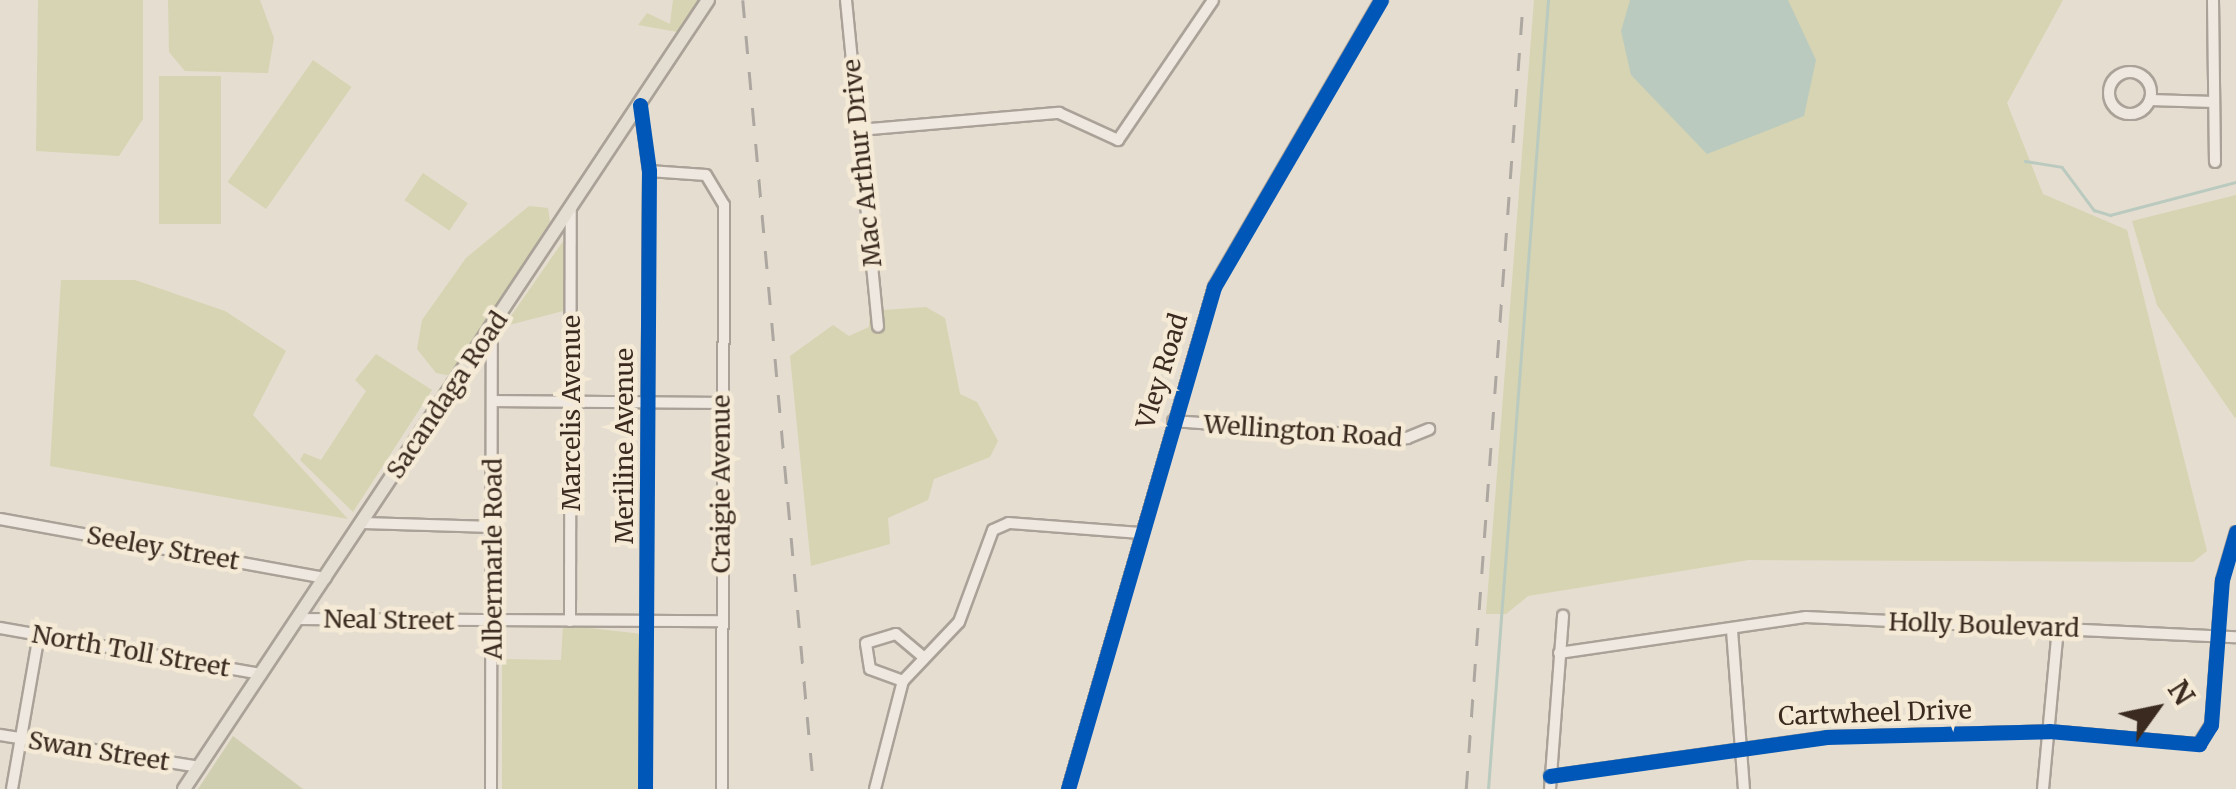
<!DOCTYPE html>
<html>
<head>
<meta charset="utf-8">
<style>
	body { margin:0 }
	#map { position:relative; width:2236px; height:789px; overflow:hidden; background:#e5ddcf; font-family:Merriweather,serif }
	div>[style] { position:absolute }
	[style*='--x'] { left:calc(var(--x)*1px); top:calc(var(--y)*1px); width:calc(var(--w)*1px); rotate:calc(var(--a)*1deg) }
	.green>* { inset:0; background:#d6d4b2; transform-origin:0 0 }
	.cemetery>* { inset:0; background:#d0ceb1 }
	.water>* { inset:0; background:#bacabf }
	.stream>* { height:2.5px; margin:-1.25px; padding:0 1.25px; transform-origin:1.25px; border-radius:1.25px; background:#bacabf }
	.roads { filter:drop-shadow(2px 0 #aaa298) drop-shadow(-2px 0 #aaa298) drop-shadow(0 2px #aaa298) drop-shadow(0 -2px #aaa298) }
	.minor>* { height:10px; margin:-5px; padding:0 5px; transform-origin:5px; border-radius:5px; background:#eee8e0 }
	.minor>.ring { margin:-5px; padding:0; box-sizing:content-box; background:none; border:10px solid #eee8e0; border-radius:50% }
	.major>* { height:12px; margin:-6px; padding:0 6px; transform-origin:6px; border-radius:6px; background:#e4ded2 }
	.rail>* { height:2.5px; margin-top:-1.25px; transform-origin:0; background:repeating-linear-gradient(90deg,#ada7a1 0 18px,transparent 0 36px) }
	.cycleway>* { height:15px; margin:-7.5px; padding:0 7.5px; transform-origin:7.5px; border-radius:7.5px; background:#0057b8 }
	span { translate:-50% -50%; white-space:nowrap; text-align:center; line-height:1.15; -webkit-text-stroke:9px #f5ead6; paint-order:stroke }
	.street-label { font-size:25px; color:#3a2a1f }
	.north { position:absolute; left:2106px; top:659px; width:100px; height:100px; -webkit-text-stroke:8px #f5ead6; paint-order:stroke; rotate:57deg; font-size:28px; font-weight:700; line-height:40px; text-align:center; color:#3a2a1f }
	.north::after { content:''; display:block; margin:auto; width:35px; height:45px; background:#3a2a1f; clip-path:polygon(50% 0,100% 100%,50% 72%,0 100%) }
</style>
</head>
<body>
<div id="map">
	<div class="green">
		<div style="clip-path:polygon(38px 0,143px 0,143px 119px,119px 156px,36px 151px)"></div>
		<div style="clip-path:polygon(168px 0,260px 0,274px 38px,268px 73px,185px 71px,169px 52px)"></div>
		<div style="clip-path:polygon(673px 0,699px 0,678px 32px,638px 25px,647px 13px,670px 24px)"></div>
		<div style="clip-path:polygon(1534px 0,2063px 0,2007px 103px,2043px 194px,2127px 230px,2207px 551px,2193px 562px,1749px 560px,1528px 596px,1506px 614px,1486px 614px)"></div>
		<div style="left:313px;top:60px;width:47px;height:149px;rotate:35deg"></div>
		<div style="left:159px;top:76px;width:62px;height:148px"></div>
		<div style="left:423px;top:173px;width:54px;height:33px;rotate:34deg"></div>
		<div style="clip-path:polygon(2236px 195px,2236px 417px,2235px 418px,2157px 305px,2132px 221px)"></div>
		<div style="clip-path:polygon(529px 206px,548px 208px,550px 222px,451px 376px,436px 373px,417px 349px,422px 320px,466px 258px)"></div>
		<div style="clip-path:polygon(566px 237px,567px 310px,509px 325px,506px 323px)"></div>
		<div style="clip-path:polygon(61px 280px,135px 280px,225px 311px,286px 351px,253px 415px,348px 519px,50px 466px)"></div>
		<div style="clip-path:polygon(926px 307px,945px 318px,960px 394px,977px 402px,998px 441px,990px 457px,934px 479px,928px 500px,888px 518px,890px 544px,811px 566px,790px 356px,833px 325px,849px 336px,869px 327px,870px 311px)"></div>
		<div style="clip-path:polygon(376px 354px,432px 390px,353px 512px,300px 460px,304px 453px,321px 460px,366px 391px,355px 380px)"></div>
		<div style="clip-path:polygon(563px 625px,642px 634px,638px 789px,502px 789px,502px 659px,561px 660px)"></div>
	</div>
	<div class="cemetery">
		<div style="clip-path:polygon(233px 736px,303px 789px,198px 789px)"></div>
	</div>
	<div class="water">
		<div style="clip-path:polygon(1630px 0,1788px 0,1816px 60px,1804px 116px,1707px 154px,1631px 75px,1621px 31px)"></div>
	</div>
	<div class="stream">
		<div style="--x:2025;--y:161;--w:37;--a:9"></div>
		<div style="--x:2062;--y:167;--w:54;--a:53.3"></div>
		<div style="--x:2094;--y:210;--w:17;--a:17"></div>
		<div style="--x:2110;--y:215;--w:130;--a:-14.7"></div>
		<div style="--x:1488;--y:789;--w:791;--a:-85.65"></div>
	</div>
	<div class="roads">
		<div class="minor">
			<div style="--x:846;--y:0;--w:328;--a:84.4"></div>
			<div style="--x:2213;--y:0;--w:162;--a:89.3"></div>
			<div class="ring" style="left:2109px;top:72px;width:32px;height:32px"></div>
			<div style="--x:2150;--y:100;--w:64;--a:1.8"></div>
			<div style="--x:640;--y:105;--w:67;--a:82.2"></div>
			<div style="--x:649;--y:171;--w:618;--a:90.37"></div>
			<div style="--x:859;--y:130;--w:201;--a:-4.9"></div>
			<div style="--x:1059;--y:113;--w:65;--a:24.6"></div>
			<div style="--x:1118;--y:140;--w:169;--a:-55.8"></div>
			<div style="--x:649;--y:171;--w:57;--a:4"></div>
			<div style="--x:706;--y:175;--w:35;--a:59"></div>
			<div style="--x:724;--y:205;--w:584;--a:90.2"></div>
			<div style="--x:494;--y:401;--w:227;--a:0.5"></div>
			<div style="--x:1173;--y:421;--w:235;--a:4.2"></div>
			<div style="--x:1407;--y:438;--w:24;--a:-22"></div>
			<div style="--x:0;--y:519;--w:331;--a:10.3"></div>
			<div style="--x:363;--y:523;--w:130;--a:1.8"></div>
			<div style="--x:298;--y:619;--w:422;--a:0.3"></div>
			<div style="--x:570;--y:621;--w:414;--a:-89.9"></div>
			<div style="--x:0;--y:628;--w:265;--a:10"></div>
			<div style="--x:1732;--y:630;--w:159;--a:85.7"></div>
			<div style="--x:1559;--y:653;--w:250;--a:-8.3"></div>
			<div style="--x:1806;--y:617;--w:430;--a:2.7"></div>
			<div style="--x:903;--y:681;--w:35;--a:-160"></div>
			<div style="--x:870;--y:669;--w:26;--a:-99"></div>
			<div style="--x:866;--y:643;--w:31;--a:-17"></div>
			<div style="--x:896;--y:634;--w:33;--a:40"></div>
			<div style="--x:0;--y:735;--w:202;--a:9.1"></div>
			<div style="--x:1550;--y:776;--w:279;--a:-8"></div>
			<div style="--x:1826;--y:737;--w:223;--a:-1.5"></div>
			<div style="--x:2049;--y:731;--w:151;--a:5"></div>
			<div style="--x:2199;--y:744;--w:22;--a:-58"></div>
			<div style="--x:2211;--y:725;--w:145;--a:-85.7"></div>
			<div style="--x:2222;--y:580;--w:50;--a:-73.7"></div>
			<div style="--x:12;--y:789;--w:156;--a:-80.1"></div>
			<div style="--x:491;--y:789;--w:460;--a:-89.9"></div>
			<div style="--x:875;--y:789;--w:112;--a:-75.5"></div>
			<div style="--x:903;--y:681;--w:81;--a:-46.5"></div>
			<div style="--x:959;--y:622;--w:98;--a:-69.7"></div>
			<div style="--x:993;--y:530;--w:17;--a:-24"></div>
			<div style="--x:1009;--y:523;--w:130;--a:4.4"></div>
			<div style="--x:1068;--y:789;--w:523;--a:-73.78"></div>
			<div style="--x:1214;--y:287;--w:332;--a:-59.8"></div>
			<div style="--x:1550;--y:789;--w:174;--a:-85.7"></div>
			<div style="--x:2043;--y:789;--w:164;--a:-84.7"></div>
		</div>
		<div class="major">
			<div style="--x:184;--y:789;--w:947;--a:-56.41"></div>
		</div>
	</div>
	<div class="rail">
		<div style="--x:743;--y:0;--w:792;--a:84.86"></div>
		<div style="--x:1466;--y:789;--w:791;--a:-85.87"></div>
	</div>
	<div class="cycleway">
		<div style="--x:640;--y:105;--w:67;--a:82.2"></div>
		<div style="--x:649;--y:171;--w:618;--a:90.37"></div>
		<div style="--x:1550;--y:776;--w:279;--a:-8"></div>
		<div style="--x:1826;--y:737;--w:223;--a:-1.5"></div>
		<div style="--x:2049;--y:731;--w:151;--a:5"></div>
		<div style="--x:2199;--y:744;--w:22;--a:-58"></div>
		<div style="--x:2211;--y:725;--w:145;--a:-85.7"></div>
		<div style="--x:2222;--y:580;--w:50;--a:-73.7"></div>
		<div style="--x:1068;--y:789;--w:523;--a:-73.78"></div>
		<div style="--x:1214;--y:287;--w:332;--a:-59.8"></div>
	</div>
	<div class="street-label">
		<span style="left:862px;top:163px;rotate:-96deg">Mac Arthur Drive</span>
		<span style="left:1162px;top:371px;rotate:-73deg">Vley Road</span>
		<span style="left:447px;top:395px;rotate:-56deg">Sacandaga Road</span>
		<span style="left:571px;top:413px;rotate:-90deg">Marcelis Avenue</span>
		<span style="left:1303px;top:431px;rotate:4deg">Wellington Road</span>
		<span style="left:624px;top:446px;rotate:-90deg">Meriline Avenue</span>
		<span style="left:721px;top:484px;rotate:-90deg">Craigie Avenue</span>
		<span style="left:163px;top:548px;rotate:10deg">Seeley Street</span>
		<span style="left:493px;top:559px;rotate:-90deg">Albermarle Road</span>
		<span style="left:389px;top:620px;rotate:1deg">Neal Street</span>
		<span style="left:1984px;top:625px;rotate:2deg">Holly Boulevard</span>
		<span style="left:131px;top:651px;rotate:10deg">North Toll Street</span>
		<span style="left:1875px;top:713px;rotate:-2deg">Cartwheel Drive</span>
		<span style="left:99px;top:751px;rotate:9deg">Swan Street</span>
	</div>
	<div class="north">N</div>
</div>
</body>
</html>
